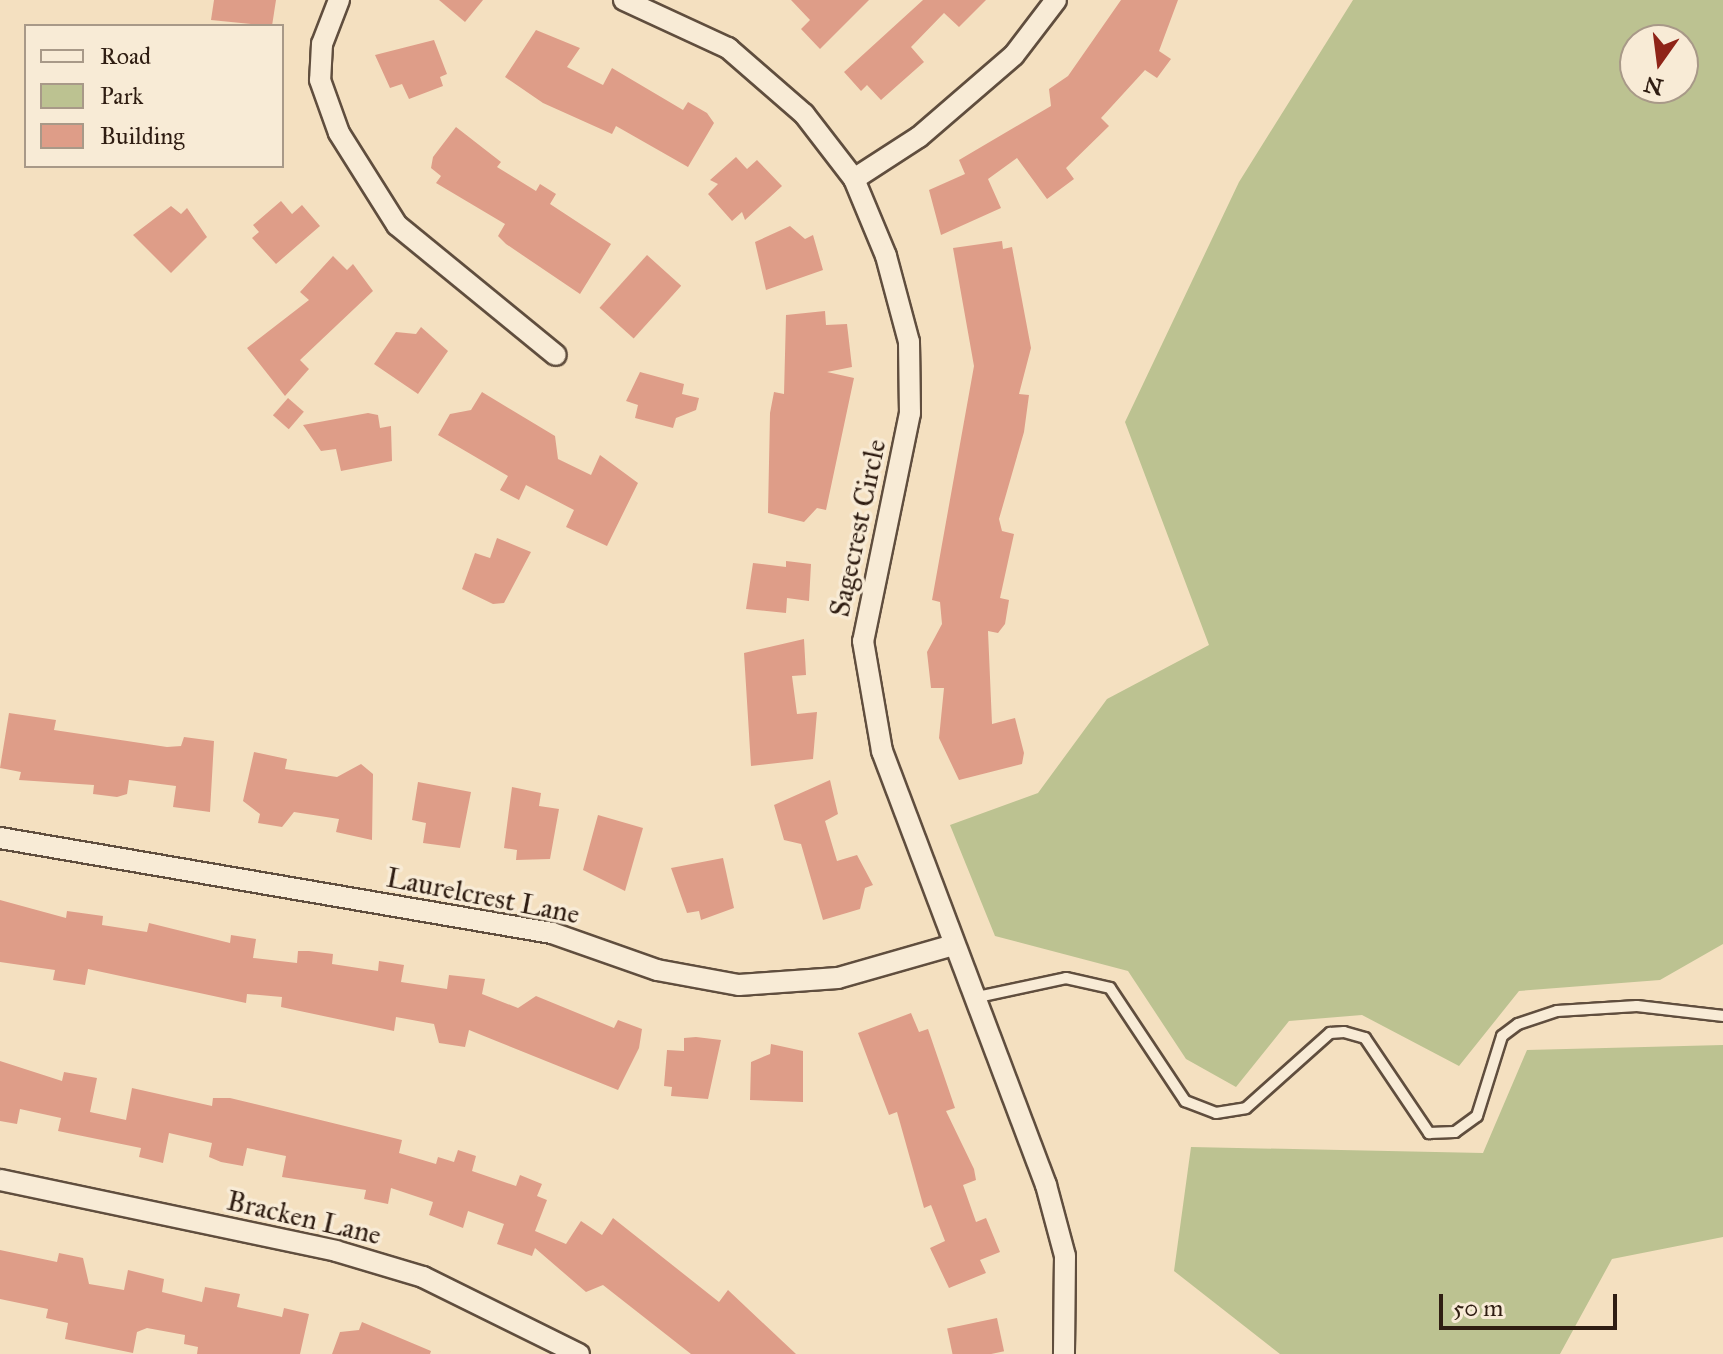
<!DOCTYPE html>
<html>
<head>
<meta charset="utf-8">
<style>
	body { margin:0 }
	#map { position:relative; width:1723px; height:1354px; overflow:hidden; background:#f4e0c0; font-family:"IM FELL Great Primer",serif }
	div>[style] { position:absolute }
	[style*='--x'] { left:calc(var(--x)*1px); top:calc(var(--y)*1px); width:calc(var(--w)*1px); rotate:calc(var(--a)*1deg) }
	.green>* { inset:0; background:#bcc291 }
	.building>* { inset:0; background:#de9d88; transform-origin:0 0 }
	.roads { filter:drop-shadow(2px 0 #604e3e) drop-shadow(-2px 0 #604e3e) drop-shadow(0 2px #604e3e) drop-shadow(0 -2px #604e3e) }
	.lane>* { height:10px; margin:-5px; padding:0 5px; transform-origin:5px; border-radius:5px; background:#f8ebd6 }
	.street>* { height:20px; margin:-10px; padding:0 10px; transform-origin:10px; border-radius:10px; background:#f8ebd6 }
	span { translate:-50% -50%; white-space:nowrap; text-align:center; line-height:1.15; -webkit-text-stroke:7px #f8ebd6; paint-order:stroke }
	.street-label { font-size:28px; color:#2f1d12 }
	.legend { position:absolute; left:24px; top:24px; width:260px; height:144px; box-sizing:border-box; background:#f8ebd6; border:2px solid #a89988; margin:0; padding:10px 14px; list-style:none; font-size:24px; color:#2f1d12 }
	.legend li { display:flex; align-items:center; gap:16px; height:40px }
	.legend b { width:40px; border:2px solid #a89988 }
	.north { position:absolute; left:1619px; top:24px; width:80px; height:80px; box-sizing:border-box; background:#f8ebd6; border:2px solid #a89988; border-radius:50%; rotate:194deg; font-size:22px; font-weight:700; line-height:32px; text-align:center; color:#2f1d12 }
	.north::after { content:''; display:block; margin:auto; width:28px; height:36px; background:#8f2418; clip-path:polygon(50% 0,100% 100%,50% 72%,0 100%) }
	.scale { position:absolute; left:1439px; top:1294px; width:178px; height:36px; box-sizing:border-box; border:4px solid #2f1d12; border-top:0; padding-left:10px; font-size:24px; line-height:28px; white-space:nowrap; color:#2f1d12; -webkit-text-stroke:6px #f8ebd6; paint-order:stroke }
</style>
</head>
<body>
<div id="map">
	<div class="green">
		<div style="clip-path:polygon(evenodd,1353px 0,1723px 0,1723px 944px,1660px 980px,1519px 991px,1459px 1066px,1362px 1015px,1289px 1021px,1236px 1087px,1186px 1059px,1128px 971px,995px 936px,950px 825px,1038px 793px,1107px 699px,1209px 645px,1125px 422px,1239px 182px,1353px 0,1635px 40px,1683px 40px,1683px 88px,1635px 88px,1635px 40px)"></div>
		<div style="clip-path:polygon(1723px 1045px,1723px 1237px,1612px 1259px,1560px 1354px,1280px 1354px,1174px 1271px,1191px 1147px,1483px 1153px,1527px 1050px)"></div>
	</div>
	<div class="building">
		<div style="clip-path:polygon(214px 0,276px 0,272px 26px,211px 20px)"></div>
		<div style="clip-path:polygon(439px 0,483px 0,465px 22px)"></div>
		<div style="clip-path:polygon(791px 0,869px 0,820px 49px,801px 29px,810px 20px)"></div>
		<div style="clip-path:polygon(923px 0,986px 0,959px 27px,944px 13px,911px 47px,924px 62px,881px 100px,867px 85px,861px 91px,844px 72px)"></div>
		<div style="clip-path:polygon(1121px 0,1178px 0,1159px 51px,1171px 59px,1157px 78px,1145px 70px,1101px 118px,1109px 126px,1066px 168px,1074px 179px,1047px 199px,1017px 158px,988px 179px,1001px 208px,941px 235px,929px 190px,965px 174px,959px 160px,1051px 106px,1049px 89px,1068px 76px)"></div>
		<div style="clip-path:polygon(536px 30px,580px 48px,567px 67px,603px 85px,612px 68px,683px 110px,688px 102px,707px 113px,714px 123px,688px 167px,616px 126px,612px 134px,543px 103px,505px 77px)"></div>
		<div style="clip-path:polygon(434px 40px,447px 74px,440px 77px,443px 86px,409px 99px,402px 84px,390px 88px,375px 55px)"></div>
		<div style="clip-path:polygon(456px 127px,501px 162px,497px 167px,536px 191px,540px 184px,556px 194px,550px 204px,611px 244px,580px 294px,506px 244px,498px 236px,505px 224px,436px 183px,441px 176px,431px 168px,433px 157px)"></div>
		<div style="clip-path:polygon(736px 157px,747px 169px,757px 160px,782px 186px,745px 220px,742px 212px,732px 221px,708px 194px,718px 184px,710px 180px)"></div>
		<div style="clip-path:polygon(281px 201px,292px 214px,302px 205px,320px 226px,276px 264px,252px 238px,259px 232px,253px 225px)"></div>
		<div style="clip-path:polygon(171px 206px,181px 214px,187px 208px,207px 237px,171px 273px,133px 235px)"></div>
		<div style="clip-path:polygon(790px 226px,805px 239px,813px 235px,823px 270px,766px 290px,755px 242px)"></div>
		<div style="clip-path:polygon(1002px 241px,1003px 249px,1012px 247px,1031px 348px,1019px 394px,1029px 395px,1024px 432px,999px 519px,1002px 531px,1014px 534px,1000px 598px,1009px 600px,1005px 624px,998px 633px,988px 631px,992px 724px,1015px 718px,1024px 753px,1022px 764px,959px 780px,939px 738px,944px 688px,931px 688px,927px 652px,942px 624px,940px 602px,932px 600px,974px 366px,953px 248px)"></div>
		<div style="left:647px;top:255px;width:46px;height:71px;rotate:42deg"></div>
		<div style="clip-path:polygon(333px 256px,347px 270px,353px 264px,373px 291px,300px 360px,309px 369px,285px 396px,247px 348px,309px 300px,300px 292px)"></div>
		<div style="clip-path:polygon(825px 311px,826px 325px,847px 324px,852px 367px,827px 372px,854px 378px,826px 510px,817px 508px,804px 522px,768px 513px,770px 413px,774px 392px,784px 394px,786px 315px)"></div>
		<div style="clip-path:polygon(421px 327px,448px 351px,418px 394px,374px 364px,396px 332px,416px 334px)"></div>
		<div style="clip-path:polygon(640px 372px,684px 384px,682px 394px,699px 398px,696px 410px,676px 418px,673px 428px,635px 418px,638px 405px,626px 401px)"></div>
		<div style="clip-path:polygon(482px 392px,555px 436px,558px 459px,591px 475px,600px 455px,638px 483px,607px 546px,566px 527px,574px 510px,526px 485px,519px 500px,500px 490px,508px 476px,438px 435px,450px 414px,471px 410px)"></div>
		<div style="left:288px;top:398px;width:21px;height:23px;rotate:41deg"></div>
		<div style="clip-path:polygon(368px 413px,378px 415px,380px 428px,391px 426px,392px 461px,341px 471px,336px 449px,321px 451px,303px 425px)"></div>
		<div style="clip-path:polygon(497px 538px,531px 552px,504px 603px,493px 604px,462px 589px,475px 553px,490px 558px)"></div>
		<div style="clip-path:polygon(786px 561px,811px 564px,809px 601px,787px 598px,786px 613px,746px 609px,753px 563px,786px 567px)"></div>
		<div style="clip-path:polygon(804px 639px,806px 675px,792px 676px,797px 714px,817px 712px,813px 759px,751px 766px,744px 653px)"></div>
		<div style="clip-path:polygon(9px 713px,56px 720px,54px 730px,167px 747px,181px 746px,184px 737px,214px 741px,210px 812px,173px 807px,176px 786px,129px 780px,127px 794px,117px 797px,93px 794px,94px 785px,19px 780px,21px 772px,0 768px)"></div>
		<div style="clip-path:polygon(254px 752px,287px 759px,285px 769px,337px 777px,361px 764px,373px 774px,372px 840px,336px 832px,339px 819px,294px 812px,282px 827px,258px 823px,260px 814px,243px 801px)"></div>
		<div style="clip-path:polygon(830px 780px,838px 814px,825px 821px,837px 861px,857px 855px,873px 885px,865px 888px,860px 909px,823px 920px,801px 844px,784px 840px,774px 805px)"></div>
		<div style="clip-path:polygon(418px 782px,471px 792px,460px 848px,423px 843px,426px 823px,412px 820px)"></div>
		<div style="clip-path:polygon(512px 787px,541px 793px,539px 806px,559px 809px,550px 859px,516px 860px,517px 850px,504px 848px)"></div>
		<div style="clip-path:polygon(598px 815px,643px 828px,625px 891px,583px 870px)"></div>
		<div style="clip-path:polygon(723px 858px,734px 908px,701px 920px,699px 911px,687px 913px,671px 868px)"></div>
		<div style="clip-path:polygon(0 900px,66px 918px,67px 911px,103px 916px,102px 925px,147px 932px,149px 923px,230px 943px,231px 935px,256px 939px,253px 958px,297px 963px,298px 951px,309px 951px,333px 954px,332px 964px,378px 971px,379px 961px,404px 965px,401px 982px,447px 989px,449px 975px,485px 979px,482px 994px,518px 1008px,536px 996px,614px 1028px,618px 1020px,642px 1029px,639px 1048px,618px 1090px,469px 1030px,465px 1047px,439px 1043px,434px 1024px,396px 1017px,394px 1031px,281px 1007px,282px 997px,247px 994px,246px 1003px,88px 969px,85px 985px,53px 980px,55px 970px,0 962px)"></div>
		<div style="clip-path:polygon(911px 1013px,919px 1032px,928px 1029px,955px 1108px,946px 1111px,974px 1169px,976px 1180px,963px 1185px,976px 1222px,986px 1218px,1000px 1252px,980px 1260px,986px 1273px,949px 1288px,930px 1248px,945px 1241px,931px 1205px,924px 1208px,897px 1112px,889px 1115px,858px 1033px)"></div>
		<div style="clip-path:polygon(696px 1037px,721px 1040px,708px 1099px,671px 1096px,672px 1087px,664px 1086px,667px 1050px,684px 1051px,684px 1038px)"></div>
		<div style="clip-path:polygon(771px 1044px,803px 1051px,803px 1102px,750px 1100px,751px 1062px,770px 1054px)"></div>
		<div style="clip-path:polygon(0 1061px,62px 1081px,64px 1072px,97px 1078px,90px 1112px,126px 1120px,132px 1088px,212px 1106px,213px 1098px,230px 1098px,402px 1140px,399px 1153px,436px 1164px,438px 1157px,454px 1162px,458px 1150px,476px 1156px,472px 1171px,516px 1186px,520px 1175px,542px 1184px,537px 1196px,547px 1200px,535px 1231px,566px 1244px,581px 1221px,602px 1235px,613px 1218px,719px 1302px,728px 1290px,796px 1354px,691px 1354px,603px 1285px,586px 1292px,535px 1248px,532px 1256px,497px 1244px,504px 1224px,468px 1211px,463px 1228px,429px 1215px,433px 1202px,391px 1188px,388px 1204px,364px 1199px,366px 1190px,282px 1177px,286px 1156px,247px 1148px,243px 1166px,221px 1162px,209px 1157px,212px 1143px,169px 1133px,163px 1163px,139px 1157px,141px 1148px,58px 1131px,61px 1118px,20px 1109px,17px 1124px,0 1121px)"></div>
		<div style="clip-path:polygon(0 1250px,57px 1262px,59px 1253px,83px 1258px,89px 1284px,124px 1290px,128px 1270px,164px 1279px,162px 1292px,202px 1302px,205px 1287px,240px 1294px,237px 1307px,282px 1317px,284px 1308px,309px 1314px,300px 1354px,197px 1354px,198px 1347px,184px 1344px,185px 1335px,147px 1328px,137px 1332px,133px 1353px,65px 1339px,68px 1323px,46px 1318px,48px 1309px,0 1299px)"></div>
		<div style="left:997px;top:1318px;width:34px;height:51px;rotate:78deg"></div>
		<div style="clip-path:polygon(362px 1322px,431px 1351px,430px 1354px,332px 1354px,340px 1332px,359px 1330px)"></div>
	</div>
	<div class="roads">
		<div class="lane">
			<div style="--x:973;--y:998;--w:95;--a:-12.1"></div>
			<div style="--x:1066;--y:978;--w:45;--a:12.8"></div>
			<div style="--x:1110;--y:988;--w:136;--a:56.4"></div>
			<div style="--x:1185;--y:1101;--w:33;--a:21"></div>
			<div style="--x:1216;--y:1113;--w:30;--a:-9"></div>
			<div style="--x:1246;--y:1108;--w:113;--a:-41.8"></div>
			<div style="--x:1330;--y:1033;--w:14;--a:-4"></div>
			<div style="--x:1344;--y:1032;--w:22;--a:16"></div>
			<div style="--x:1365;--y:1038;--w:115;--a:56"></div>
			<div style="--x:1429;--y:1133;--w:26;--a:-2"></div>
			<div style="--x:1455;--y:1132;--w:27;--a:-36"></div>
			<div style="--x:1477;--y:1116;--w:84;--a:-72.6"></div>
			<div style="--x:1502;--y:1036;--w:20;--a:-37"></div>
			<div style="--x:1518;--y:1024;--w:41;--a:-18.4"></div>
			<div style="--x:1557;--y:1011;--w:80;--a:-3.6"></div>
			<div style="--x:1637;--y:1006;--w:87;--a:6.6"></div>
		</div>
		<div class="street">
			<div style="--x:339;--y:0;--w:47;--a:111.1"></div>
			<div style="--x:322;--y:44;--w:36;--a:93"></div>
			<div style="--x:320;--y:80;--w:56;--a:70.3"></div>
			<div style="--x:339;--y:133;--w:109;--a:57.8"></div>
			<div style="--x:397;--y:225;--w:205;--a:39.3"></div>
			<div style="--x:624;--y:0;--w:115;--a:24.8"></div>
			<div style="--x:728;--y:48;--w:101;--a:41"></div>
			<div style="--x:804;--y:114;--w:82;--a:52.4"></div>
			<div style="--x:854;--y:179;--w:83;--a:67.4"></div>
			<div style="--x:886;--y:256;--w:89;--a:75"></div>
			<div style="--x:909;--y:342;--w:71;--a:89.2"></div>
			<div style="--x:910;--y:413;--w:233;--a:101.6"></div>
			<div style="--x:863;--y:641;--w:112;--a:80.2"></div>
			<div style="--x:882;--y:751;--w:464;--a:69.3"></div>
			<div style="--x:1046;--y:1185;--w:73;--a:75"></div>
			<div style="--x:1065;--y:1256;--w:98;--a:90.6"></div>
			<div style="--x:854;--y:179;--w:77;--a:-32.9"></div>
			<div style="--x:919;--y:137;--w:125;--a:-40.8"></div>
			<div style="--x:1014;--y:55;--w:69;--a:-52.6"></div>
			<div style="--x:0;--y:838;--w:560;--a:9.77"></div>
			<div style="--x:552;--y:933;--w:111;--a:19.4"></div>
			<div style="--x:657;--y:970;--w:83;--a:10.4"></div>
			<div style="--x:739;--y:985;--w:99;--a:-4"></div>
			<div style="--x:838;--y:978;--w:116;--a:-15.9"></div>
			<div style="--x:0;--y:1180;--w:343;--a:11.9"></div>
			<div style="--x:336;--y:1251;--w:91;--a:16.6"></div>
			<div style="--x:423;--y:1277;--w:174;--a:26.3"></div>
		</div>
	</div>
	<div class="street-label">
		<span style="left:858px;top:528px;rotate:-78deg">Sagecrest Circle</span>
		<span style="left:483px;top:896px;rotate:11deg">Laurelcrest Lane</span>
		<span style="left:304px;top:1218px;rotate:13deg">Bracken Lane</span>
	</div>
	<ul class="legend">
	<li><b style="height:10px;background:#f8ebd6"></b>Road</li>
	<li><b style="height:22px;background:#bcc291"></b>Park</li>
	<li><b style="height:22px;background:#de9d88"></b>Building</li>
	</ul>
	<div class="north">N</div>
	<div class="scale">50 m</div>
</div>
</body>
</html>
